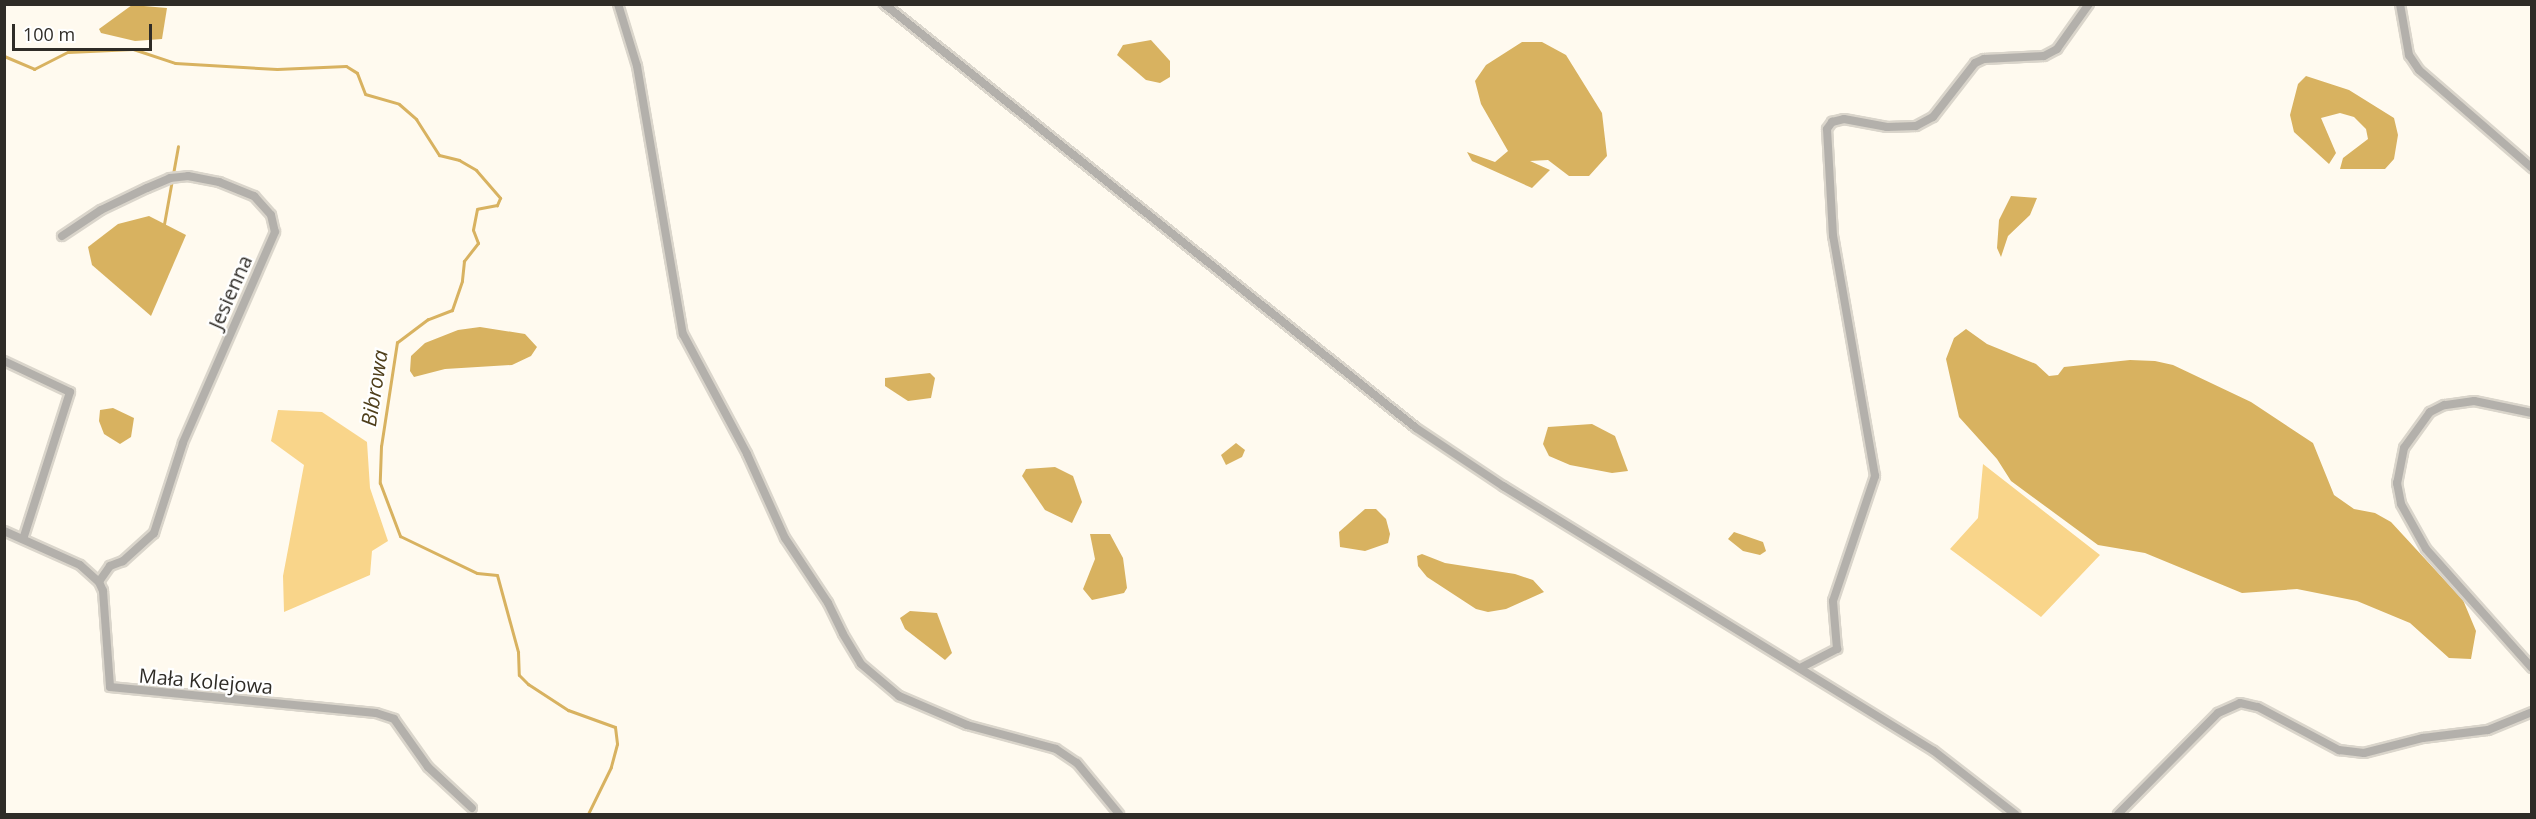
<!DOCTYPE html>
<html>
<head>
<meta charset="utf-8">
<style>
	body { margin:0 }
	#map { position:relative; width:2536px; height:819px; overflow:hidden; background:#fffaef; font-family:"Open Sans",sans-serif }
	div>[style] { position:absolute }
	[style*='--x'] { left:calc(var(--x)*1px); top:calc(var(--y)*1px); width:calc(var(--w)*1px); rotate:calc(var(--a)*1deg) }
	.green>* { inset:0; background:#f9d58a }
	.water>* { inset:0; background:#d8b260 }
	.stream>* { height:3px; margin:-1.5px; padding:0 1.5px; transform-origin:1.5px; border-radius:1.5px; background:#d8b260 }
	.roads { filter:drop-shadow(2px 0 #dad5cb) drop-shadow(-2px 0 #dad5cb) drop-shadow(0 2px #dad5cb) drop-shadow(0 -2px #dad5cb) }
	.minor>* { height:8px; margin:-4px; padding:0 4px; transform-origin:4px; border-radius:4px; background:#b3b0ab }
	span { translate:-50% -50%; white-space:nowrap; text-align:center; line-height:1.15; -webkit-text-stroke:4.5px #fff; paint-order:stroke }
	.street-label { font-size:20px; color:#2f2c27 }
	.water-label { font-size:21px; color:#4e3e1a; font-style:italic }
	.frame { position:absolute; inset:0; border:6px solid #2f2c27; pointer-events:none }
	.scale { position:absolute; left:12px; top:24px; width:140px; height:27px; box-sizing:border-box; border:3px solid #2f2c27; border-top:0; padding-left:8px; font-size:18px; line-height:21px; white-space:nowrap; color:#2f2c27; -webkit-text-stroke:4px #fff; paint-order:stroke }
</style>
</head>
<body>
<div id="map">
	<div class="green">
		<div style="clip-path:polygon(278px 410px,322px 412px,367px 442px,370px 488px,388px 541px,372px 551px,370px 575px,284px 612px,283px 576px,304px 465px,271px 441px)"></div>
		<div style="clip-path:polygon(1983px 464px,2100px 555px,2041px 617px,1950px 549px,1978px 518px)"></div>
	</div>
	<div class="water">
		<div style="clip-path:polygon(132px 5px,167px 8px,162px 39px,135px 41px,101px 33px,99px 29px)"></div>
		<div style="clip-path:polygon(1151px 40px,1170px 61px,1170px 77px,1160px 83px,1146px 80px,1117px 55px,1123px 45px)"></div>
		<div style="clip-path:polygon(1522px 42px,1542px 42px,1566px 55px,1602px 113px,1607px 156px,1589px 176px,1569px 176px,1548px 160px,1530px 161px,1550px 170px,1532px 188px,1472px 161px,1467px 152px,1495px 162px,1508px 151px,1481px 104px,1475px 81px,1486px 65px)"></div>
		<div style="clip-path:polygon(2306px 76px,2349px 90px,2394px 118px,2398px 135px,2394px 159px,2385px 169px,2340px 169px,2343px 158px,2368px 139px,2366px 129px,2354px 117px,2340px 113px,2321px 118px,2336px 153px,2329px 164px,2294px 132px,2290px 115px,2298px 84px)"></div>
		<div style="clip-path:polygon(2011px 196px,2037px 198px,2030px 215px,2008px 236px,2001px 257px,1997px 248px,1999px 220px)"></div>
		<div style="clip-path:polygon(149px 216px,186px 235px,151px 316px,92px 265px,88px 247px,118px 224px)"></div>
		<div style="clip-path:polygon(480px 327px,525px 334px,537px 347px,531px 356px,512px 365px,445px 369px,414px 377px,410px 371px,411px 356px,425px 343px,458px 330px)"></div>
		<div style="clip-path:polygon(1966px 329px,1987px 344px,2036px 364px,2049px 376px,2058px 375px,2064px 367px,2130px 360px,2155px 361px,2173px 365px,2251px 402px,2313px 443px,2334px 495px,2354px 509px,2375px 513px,2391px 522px,2463px 600px,2476px 631px,2471px 659px,2449px 658px,2410px 623px,2357px 601px,2297px 589px,2242px 593px,2145px 553px,2098px 545px,2011px 481px,1997px 459px,1959px 417px,1946px 359px,1954px 338px)"></div>
		<div style="clip-path:polygon(930px 373px,935px 378px,931px 398px,908px 401px,885px 386px,885px 378px)"></div>
		<div style="clip-path:polygon(113px 408px,134px 418px,131px 437px,120px 444px,104px 434px,99px 421px,100px 410px)"></div>
		<div style="clip-path:polygon(1592px 424px,1615px 436px,1628px 471px,1612px 473px,1570px 465px,1549px 456px,1543px 444px,1548px 427px)"></div>
		<div style="clip-path:polygon(1236px 443px,1245px 450px,1242px 457px,1226px 465px,1221px 455px)"></div>
		<div style="clip-path:polygon(1055px 467px,1073px 476px,1082px 502px,1072px 523px,1045px 510px,1022px 476px,1026px 469px)"></div>
		<div style="clip-path:polygon(1365px 509px,1376px 509px,1386px 519px,1390px 534px,1388px 543px,1365px 551px,1340px 547px,1339px 532px)"></div>
		<div style="clip-path:polygon(1734px 532px,1763px 542px,1766px 551px,1760px 555px,1743px 551px,1728px 539px)"></div>
		<div style="clip-path:polygon(1090px 534px,1110px 534px,1123px 558px,1127px 588px,1124px 593px,1092px 600px,1083px 589px,1095px 559px)"></div>
		<div style="clip-path:polygon(1422px 554px,1445px 563px,1515px 574px,1533px 580px,1544px 592px,1506px 609px,1488px 612px,1476px 609px,1427px 577px,1418px 566px,1417px 556px)"></div>
		<div style="clip-path:polygon(910px 611px,937px 613px,952px 653px,945px 660px,905px 629px,900px 618px)"></div>
	</div>
	<div class="stream">
		<div style="--x:4;--y:56;--w:33;--a:23"></div>
		<div style="--x:34;--y:69;--w:38;--a:-27"></div>
		<div style="--x:68;--y:52;--w:65;--a:-2.6"></div>
		<div style="--x:133;--y:49;--w:44;--a:18.4"></div>
		<div style="--x:175;--y:63;--w:102;--a:3.4"></div>
		<div style="--x:277;--y:69;--w:69;--a:-2.5"></div>
		<div style="--x:346;--y:66;--w:13;--a:32"></div>
		<div style="--x:357;--y:73;--w:22;--a:69"></div>
		<div style="--x:365;--y:94;--w:35;--a:16"></div>
		<div style="--x:399;--y:104;--w:23;--a:41"></div>
		<div style="--x:416;--y:119;--w:43;--a:57.4"></div>
		<div style="--x:439;--y:155;--w:21;--a:14"></div>
		<div style="--x:459;--y:160;--w:20;--a:30"></div>
		<div style="--x:476;--y:170;--w:37;--a:49"></div>
		<div style="--x:500;--y:198;--w:8;--a:113"></div>
		<div style="--x:497;--y:205;--w:20;--a:169"></div>
		<div style="--x:477;--y:209;--w:21;--a:101"></div>
		<div style="--x:473;--y:230;--w:14;--a:69"></div>
		<div style="--x:478;--y:243;--w:23;--a:128"></div>
		<div style="--x:464;--y:261;--w:20;--a:96"></div>
		<div style="--x:462;--y:281;--w:31;--a:109"></div>
		<div style="--x:452;--y:310;--w:26;--a:159"></div>
		<div style="--x:428;--y:319;--w:39;--a:143"></div>
		<div style="--x:397;--y:342;--w:105;--a:98.7"></div>
		<div style="--x:381;--y:446;--w:37;--a:92"></div>
		<div style="--x:380;--y:483;--w:57;--a:69.3"></div>
		<div style="--x:400;--y:536;--w:85;--a:25.7"></div>
		<div style="--x:477;--y:573;--w:20;--a:6"></div>
		<div style="--x:497;--y:575;--w:80;--a:74.7"></div>
		<div style="--x:518;--y:652;--w:23;--a:88"></div>
		<div style="--x:519;--y:675;--w:13;--a:45"></div>
		<div style="--x:528;--y:684;--w:48;--a:33"></div>
		<div style="--x:568;--y:710;--w:50;--a:19.9"></div>
		<div style="--x:615;--y:727;--w:17;--a:83"></div>
		<div style="--x:617;--y:744;--w:24;--a:105"></div>
		<div style="--x:611;--y:767;--w:52;--a:116.1"></div>
		<div style="--x:164;--y:224;--w:79;--a:-79.8"></div>
	</div>
	<div class="roads">
		<div class="minor">
			<div style="--x:618;--y:4;--w:65;--a:73"></div>
			<div style="--x:637;--y:66;--w:272;--a:80.3"></div>
			<div style="--x:683;--y:334;--w:136;--a:61.9"></div>
			<div style="--x:747;--y:454;--w:92;--a:65.7"></div>
			<div style="--x:785;--y:538;--w:78;--a:56.5"></div>
			<div style="--x:828;--y:603;--w:34;--a:64"></div>
			<div style="--x:843;--y:634;--w:35;--a:59"></div>
			<div style="--x:861;--y:664;--w:50;--a:40.1"></div>
			<div style="--x:899;--y:696;--w:74;--a:23.1"></div>
			<div style="--x:967;--y:725;--w:92;--a:15.1"></div>
			<div style="--x:1056;--y:749;--w:25;--a:34"></div>
			<div style="--x:1077;--y:763;--w:66;--a:50.5"></div>
			<div style="--x:884;--y:4;--w:680;--a:38.55"></div>
			<div style="--x:1416;--y:428;--w:105;--a:33.7"></div>
			<div style="--x:1503;--y:486;--w:506;--a:31.59"></div>
			<div style="--x:1934;--y:751;--w:103;--a:37.9"></div>
			<div style="--x:2400;--y:4;--w:52;--a:80"></div>
			<div style="--x:2409;--y:55;--w:18;--a:56"></div>
			<div style="--x:2419;--y:70;--w:150;--a:40.9"></div>
			<div style="--x:62;--y:236;--w:47;--a:-33.7"></div>
			<div style="--x:101;--y:210;--w:51;--a:-25.6"></div>
			<div style="--x:147;--y:188;--w:25;--a:-23"></div>
			<div style="--x:170;--y:178;--w:18;--a:-6"></div>
			<div style="--x:188;--y:176;--w:32;--a:11"></div>
			<div style="--x:219;--y:182;--w:38;--a:22"></div>
			<div style="--x:254;--y:196;--w:25;--a:48"></div>
			<div style="--x:271;--y:215;--w:17;--a:77"></div>
			<div style="--x:275;--y:232;--w:230;--a:113.6"></div>
			<div style="--x:183;--y:443;--w:95;--a:107.9"></div>
			<div style="--x:154;--y:533;--w:42;--a:137.9"></div>
			<div style="--x:123;--y:561;--w:14;--a:159"></div>
			<div style="--x:110;--y:566;--w:19;--a:125"></div>
			<div style="--x:4;--y:361;--w:73;--a:25.2"></div>
			<div style="--x:70;--y:392;--w:154;--a:107.7"></div>
			<div style="--x:2532;--y:413;--w:59;--a:-168.3"></div>
			<div style="--x:2474;--y:401;--w:30;--a:172"></div>
			<div style="--x:2444;--y:405;--w:16;--a:153"></div>
			<div style="--x:2430;--y:412;--w:44;--a:125.8"></div>
			<div style="--x:2404;--y:448;--w:36;--a:101"></div>
			<div style="--x:2397;--y:483;--w:21;--a:79"></div>
			<div style="--x:2401;--y:504;--w:51;--a:60.9"></div>
			<div style="--x:2426;--y:549;--w:159;--a:48.3"></div>
			<div style="--x:4;--y:531;--w:83;--a:24.1"></div>
			<div style="--x:80;--y:565;--w:25;--a:42"></div>
			<div style="--x:99;--y:582;--w:10;--a:66"></div>
			<div style="--x:103;--y:591;--w:96;--a:85.8"></div>
			<div style="--x:110;--y:687;--w:267;--a:5.6"></div>
			<div style="--x:376;--y:713;--w:19;--a:18"></div>
			<div style="--x:394;--y:719;--w:59;--a:54.7"></div>
			<div style="--x:428;--y:767;--w:60;--a:43"></div>
			<div style="--x:1800;--y:668;--w:42;--a:-27.2"></div>
			<div style="--x:1837;--y:649;--w:48;--a:-94.8"></div>
			<div style="--x:1833;--y:601;--w:132;--a:-71.4"></div>
			<div style="--x:1875;--y:476;--w:244;--a:-99.9"></div>
			<div style="--x:1833;--y:236;--w:107;--a:-93.2"></div>
			<div style="--x:1827;--y:129;--w:9;--a:-54"></div>
			<div style="--x:1832;--y:122;--w:12;--a:-14"></div>
			<div style="--x:1844;--y:119;--w:44;--a:10.5"></div>
			<div style="--x:1887;--y:127;--w:29;--a:-2"></div>
			<div style="--x:1916;--y:126;--w:19;--a:-28"></div>
			<div style="--x:1933;--y:117;--w:68;--a:-52.1"></div>
			<div style="--x:1975;--y:63;--w:10;--a:-24"></div>
			<div style="--x:1984;--y:59;--w:60;--a:-2.9"></div>
			<div style="--x:2044;--y:56;--w:15;--a:-28"></div>
			<div style="--x:2057;--y:49;--w:55;--a:-54.6"></div>
			<div style="--x:2118;--y:814;--w:142;--a:-45.3"></div>
			<div style="--x:2218;--y:713;--w:24;--a:-24"></div>
			<div style="--x:2240;--y:703;--w:18;--a:13"></div>
			<div style="--x:2258;--y:707;--w:92;--a:28"></div>
			<div style="--x:2339;--y:750;--w:25;--a:7"></div>
			<div style="--x:2364;--y:753;--w:61;--a:-14.3"></div>
			<div style="--x:2423;--y:738;--w:65;--a:-7"></div>
			<div style="--x:2488;--y:730;--w:48;--a:-22.2"></div>
		</div>
	</div>
	<div class="street-label">
		<span style="left:230px;top:292px;rotate:-66deg">Jesienna</span>
		<span style="left:206px;top:681px;rotate:5deg">Mała Kolejowa</span>
	</div>
	<div class="water-label">
		<span style="left:374px;top:388px;rotate:-81deg">Bibrowa</span>
	</div>
	<div class="frame"></div>
	<div class="scale">100 m</div>
</div>
</body>
</html>
